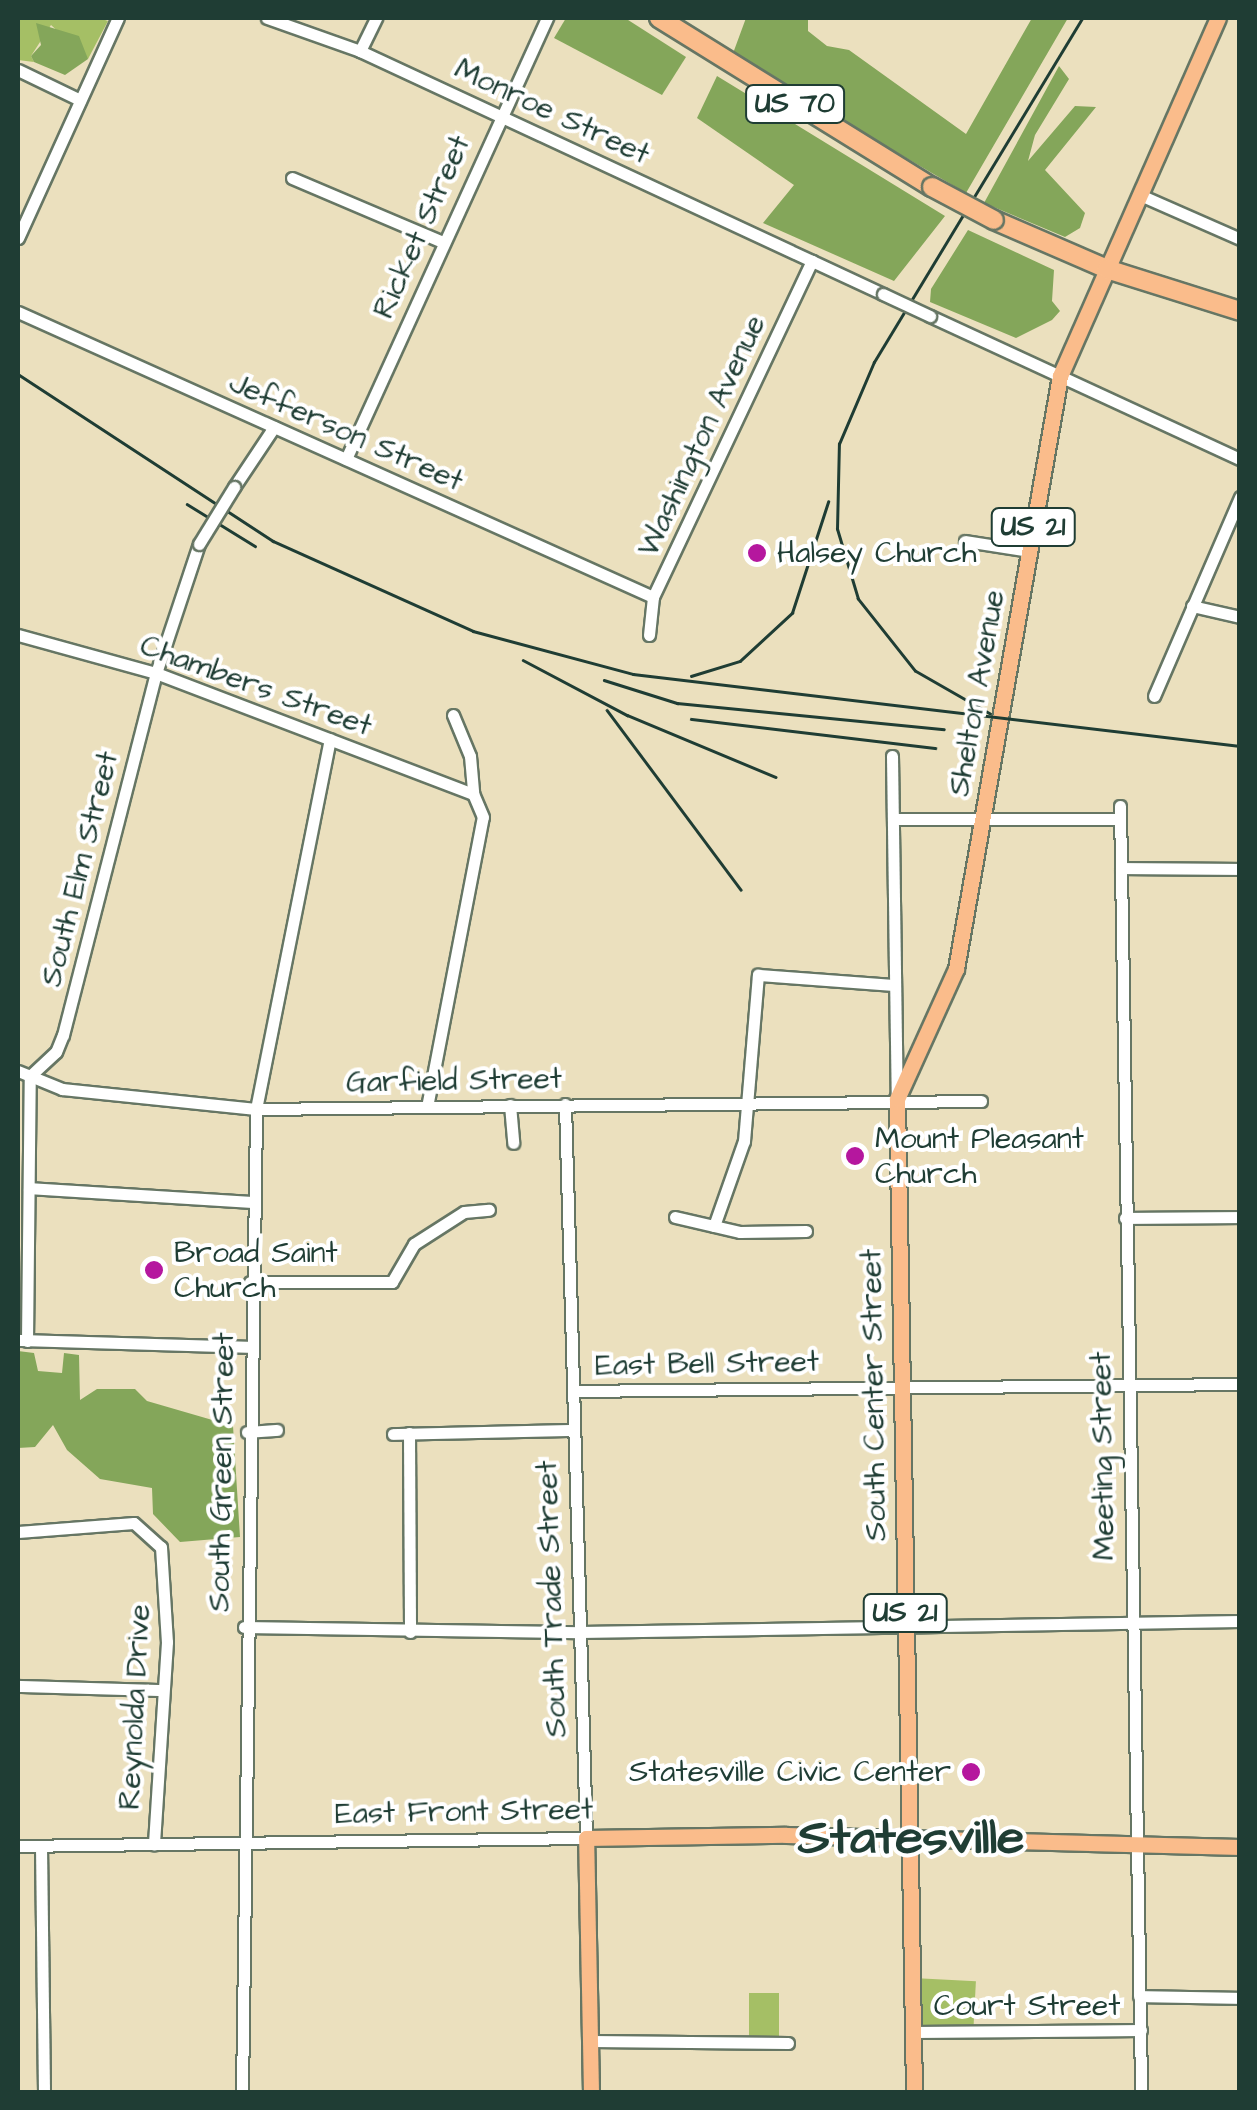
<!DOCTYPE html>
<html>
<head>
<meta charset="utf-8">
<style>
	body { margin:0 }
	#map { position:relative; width:1257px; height:2110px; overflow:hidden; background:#ebe0be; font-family:"Architects Daughter",sans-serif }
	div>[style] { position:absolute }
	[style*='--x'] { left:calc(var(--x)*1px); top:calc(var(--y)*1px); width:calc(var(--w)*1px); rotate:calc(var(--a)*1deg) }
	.green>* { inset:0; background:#a5bf65; transform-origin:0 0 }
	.forest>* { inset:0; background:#84a65a }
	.roads { filter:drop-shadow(2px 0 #667664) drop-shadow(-2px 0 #667664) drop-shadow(0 2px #667664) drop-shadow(0 -2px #667664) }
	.minor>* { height:11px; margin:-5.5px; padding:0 5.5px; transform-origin:5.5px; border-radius:5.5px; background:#fff }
	.major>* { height:15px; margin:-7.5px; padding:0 7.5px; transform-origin:7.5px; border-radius:7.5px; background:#fabc8b }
	.highway>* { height:18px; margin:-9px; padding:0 9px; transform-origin:9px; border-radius:9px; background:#fabc8b }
	.rail>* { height:2.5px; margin:-1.25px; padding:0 1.25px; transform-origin:1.25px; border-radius:1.25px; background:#1f3d34 }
	.bridges { filter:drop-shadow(2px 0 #667664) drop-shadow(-2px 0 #667664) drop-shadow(0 2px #667664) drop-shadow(0 -2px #667664) }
	.minor-bridge>* { height:11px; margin:-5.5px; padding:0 5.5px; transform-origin:5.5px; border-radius:5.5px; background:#fff }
	.highway-bridge>* { height:18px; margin:-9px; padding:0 9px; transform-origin:9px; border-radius:9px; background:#fabc8b }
	.dots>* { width:28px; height:28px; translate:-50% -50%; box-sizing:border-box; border:5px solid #fff; border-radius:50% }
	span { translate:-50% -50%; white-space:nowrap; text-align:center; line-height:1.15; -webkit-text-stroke:8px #fff; paint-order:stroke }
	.shield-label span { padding:2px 8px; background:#fff; border:2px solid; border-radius:8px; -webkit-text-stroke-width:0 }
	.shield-label { font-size:28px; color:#1f3d34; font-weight:700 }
	.street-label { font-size:30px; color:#1f3d34 }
	.poi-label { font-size:30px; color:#1f3d34 }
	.left { translate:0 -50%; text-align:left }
	.right { translate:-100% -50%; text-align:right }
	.town-label { font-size:50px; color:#1f3d34; font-weight:700 }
	.frame { position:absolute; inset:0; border:20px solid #1f3d34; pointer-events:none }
</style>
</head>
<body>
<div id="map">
	<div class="green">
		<div style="clip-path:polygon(18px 18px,99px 18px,108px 21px,88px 59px,51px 25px,31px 56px,34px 62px,18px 60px)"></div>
		<div style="left:913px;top:1978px;width:63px;height:54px;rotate:3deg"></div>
		<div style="left:749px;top:1993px;width:30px;height:50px"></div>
	</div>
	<div class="forest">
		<div style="clip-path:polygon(566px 18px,625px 18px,686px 57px,662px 95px,554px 38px)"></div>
		<div style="clip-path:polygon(746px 18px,808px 18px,808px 31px,827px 46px,849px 50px,966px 134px,1032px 18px,1068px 18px,966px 193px,732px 56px)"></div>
		<div style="clip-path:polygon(36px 23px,79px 36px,88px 59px,65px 75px,34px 62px,31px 56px,41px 45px)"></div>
		<div style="clip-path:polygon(1059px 66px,1069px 79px,1035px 135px,1028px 161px,1075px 106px,1096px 107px,1045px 170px,1085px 213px,1080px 228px,1065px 237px,984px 203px)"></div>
		<div style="clip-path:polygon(717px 76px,945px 216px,894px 281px,763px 223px,794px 185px,697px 118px)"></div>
		<div style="clip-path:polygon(968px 230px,1054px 270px,1052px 301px,1060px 311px,1052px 320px,1016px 338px,930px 302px,931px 289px)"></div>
		<div style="clip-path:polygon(18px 1351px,34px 1353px,38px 1371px,62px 1373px,64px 1353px,79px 1355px,80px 1400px,97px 1389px,135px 1389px,147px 1401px,233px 1426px,240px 1537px,180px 1542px,153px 1514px,152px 1488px,100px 1479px,67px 1450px,53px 1425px,35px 1447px,18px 1448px)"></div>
	</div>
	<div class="roads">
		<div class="minor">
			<div style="--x:267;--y:18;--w:99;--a:19.5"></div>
			<div style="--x:360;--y:51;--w:577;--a:24.92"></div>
			<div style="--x:360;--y:51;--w:37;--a:-64"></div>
			<div style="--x:18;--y:70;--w:69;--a:25.8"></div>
			<div style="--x:292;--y:178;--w:164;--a:23"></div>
			<div style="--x:1140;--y:195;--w:109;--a:23.7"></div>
			<div style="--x:18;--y:238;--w:242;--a:-65.6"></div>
			<div style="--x:18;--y:312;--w:696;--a:24.17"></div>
			<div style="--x:930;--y:316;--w:341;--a:24.8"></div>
			<div style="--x:346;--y:459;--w:485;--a:-65.5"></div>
			<div style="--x:234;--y:487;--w:72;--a:-56.3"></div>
			<div style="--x:965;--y:541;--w:65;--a:8.9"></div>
			<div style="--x:1192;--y:606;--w:49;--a:12.9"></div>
			<div style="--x:18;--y:635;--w:143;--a:15.4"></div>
			<div style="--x:156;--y:673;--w:339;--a:20.9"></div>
			<div style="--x:649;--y:635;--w:38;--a:-84"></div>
			<div style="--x:653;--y:597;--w:372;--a:-64.7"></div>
			<div style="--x:1154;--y:696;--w:217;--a:-66.6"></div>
			<div style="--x:453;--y:715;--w:44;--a:67.5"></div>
			<div style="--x:470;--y:756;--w:38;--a:85"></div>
			<div style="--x:892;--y:756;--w:341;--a:89.2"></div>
			<div style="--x:1120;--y:806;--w:1286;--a:89.06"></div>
			<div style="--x:893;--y:819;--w:227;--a:0"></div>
			<div style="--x:1121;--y:868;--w:119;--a:0.5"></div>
			<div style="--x:18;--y:1071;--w:48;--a:22.2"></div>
			<div style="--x:62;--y:1089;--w:195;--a:5.9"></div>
			<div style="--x:256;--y:1109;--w:725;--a:-0.63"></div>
			<div style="--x:510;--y:1105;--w:38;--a:85"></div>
			<div style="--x:427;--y:1107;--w:295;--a:-79.1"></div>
			<div style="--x:483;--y:817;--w:25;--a:-113"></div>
			<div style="--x:29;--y:1188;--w:222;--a:3.6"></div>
			<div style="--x:675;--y:1217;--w:67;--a:13"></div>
			<div style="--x:740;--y:1232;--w:66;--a:-0.9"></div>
			<div style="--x:1125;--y:1218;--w:115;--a:-0.5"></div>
			<div style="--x:714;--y:1226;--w:90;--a:-70.6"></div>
			<div style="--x:744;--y:1141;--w:167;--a:-85.2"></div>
			<div style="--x:758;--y:975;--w:137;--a:4.2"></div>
			<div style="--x:250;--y:1282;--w:142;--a:0"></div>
			<div style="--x:392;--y:1282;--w:44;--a:-59.9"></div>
			<div style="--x:414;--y:1244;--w:59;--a:-32.6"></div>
			<div style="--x:464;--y:1212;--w:25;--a:-5"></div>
			<div style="--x:18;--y:1340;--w:231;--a:1.7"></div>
			<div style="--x:27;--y:1341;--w:265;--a:-89.4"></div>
			<div style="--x:30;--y:1076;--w:35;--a:-43"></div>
			<div style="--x:56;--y:1052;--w:18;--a:-68"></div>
			<div style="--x:63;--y:1035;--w:374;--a:-75.6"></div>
			<div style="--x:156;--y:673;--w:136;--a:-71.6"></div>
			<div style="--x:573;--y:1391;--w:667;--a:-0.6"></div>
			<div style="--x:247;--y:1432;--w:30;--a:-4"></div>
			<div style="--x:409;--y:1433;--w:199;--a:89.7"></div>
			<div style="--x:393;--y:1434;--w:181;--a:-1.3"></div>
			<div style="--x:18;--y:1532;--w:116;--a:-4.4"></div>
			<div style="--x:134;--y:1523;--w:36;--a:42"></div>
			<div style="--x:161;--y:1547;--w:95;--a:86.4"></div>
			<div style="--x:167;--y:1642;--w:203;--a:93.7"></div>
			<div style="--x:244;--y:1627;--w:336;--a:0.9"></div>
			<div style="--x:580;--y:1632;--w:660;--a:-0.95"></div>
			<div style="--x:18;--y:1686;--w:143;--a:1.6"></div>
			<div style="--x:18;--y:1846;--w:568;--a:-0.81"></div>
			<div style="--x:586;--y:1838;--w:734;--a:-91.64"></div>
			<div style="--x:41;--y:1846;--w:246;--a:89.3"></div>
			<div style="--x:1139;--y:1996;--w:101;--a:1.1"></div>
			<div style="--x:914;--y:2032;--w:227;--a:-0.5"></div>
			<div style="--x:591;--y:2041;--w:197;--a:0.6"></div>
			<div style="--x:242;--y:2092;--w:983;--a:-89.18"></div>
			<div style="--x:256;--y:1109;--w:377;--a:-78.7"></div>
		</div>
		<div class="major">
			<div style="--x:591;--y:2092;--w:254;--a:-91.1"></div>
			<div style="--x:586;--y:1838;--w:200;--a:-0.9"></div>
			<div style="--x:786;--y:1835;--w:454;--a:1.5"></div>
			<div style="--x:914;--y:2092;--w:993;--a:-90.98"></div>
			<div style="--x:897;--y:1099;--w:143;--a:-65.6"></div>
			<div style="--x:956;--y:969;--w:602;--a:-80.05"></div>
			<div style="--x:1060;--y:376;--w:391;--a:-66.2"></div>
		</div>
		<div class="highway">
			<div style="--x:659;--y:18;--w:321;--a:31.8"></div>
			<div style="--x:994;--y:220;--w:123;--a:23.4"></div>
			<div style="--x:1107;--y:269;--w:139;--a:17.5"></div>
		</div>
	</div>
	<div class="rail">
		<div style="--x:18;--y:374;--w:305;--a:33.2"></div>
		<div style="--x:273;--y:541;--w:219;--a:24.2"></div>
		<div style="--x:473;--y:631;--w:166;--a:15"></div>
		<div style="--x:633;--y:674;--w:611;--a:6.76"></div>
		<div style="--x:187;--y:504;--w:80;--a:31.7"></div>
		<div style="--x:523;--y:660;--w:118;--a:27.9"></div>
		<div style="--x:627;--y:715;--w:161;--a:22.6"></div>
		<div style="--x:691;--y:676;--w:51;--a:-17"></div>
		<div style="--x:740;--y:661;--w:71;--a:-42.7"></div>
		<div style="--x:792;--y:613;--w:117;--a:-72"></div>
		<div style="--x:604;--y:680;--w:77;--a:17.5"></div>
		<div style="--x:677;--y:703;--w:268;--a:5.6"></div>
		<div style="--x:607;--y:710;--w:224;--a:53.3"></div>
		<div style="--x:990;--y:714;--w:86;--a:-150.2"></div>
		<div style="--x:915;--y:671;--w:92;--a:-128.4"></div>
		<div style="--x:858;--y:599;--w:73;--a:-106.7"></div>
		<div style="--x:837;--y:529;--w:85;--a:-88.7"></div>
		<div style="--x:839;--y:444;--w:89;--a:-66.9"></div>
		<div style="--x:874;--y:362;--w:402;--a:-58.8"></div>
		<div style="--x:691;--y:719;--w:246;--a:6.8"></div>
	</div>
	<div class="bridges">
		<div class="minor-bridge">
			<div style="--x:883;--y:294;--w:52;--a:25.1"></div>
			<div style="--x:199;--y:544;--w:67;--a:-58.4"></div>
		</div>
		<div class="highway-bridge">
			<div style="--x:932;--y:187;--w:70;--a:28"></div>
		</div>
	</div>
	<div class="dots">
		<div style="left:757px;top:553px;background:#b5179e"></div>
		<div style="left:855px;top:1156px;background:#b5179e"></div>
		<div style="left:154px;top:1270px;background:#b5179e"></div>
		<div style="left:971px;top:1772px;background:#b5179e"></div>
	</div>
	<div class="shield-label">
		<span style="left:795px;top:104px">US 70</span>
		<span style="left:1033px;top:527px">US 21</span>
		<span style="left:905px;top:1613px">US 21</span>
	</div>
	<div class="street-label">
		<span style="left:552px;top:112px;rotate:25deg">Monroe Street</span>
		<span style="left:422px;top:227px;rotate:-66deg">Ricket Street</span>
		<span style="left:346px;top:432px;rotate:24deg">Jefferson Street</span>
		<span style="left:702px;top:436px;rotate:-65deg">Washington Avenue</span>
		<span style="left:256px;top:686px;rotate:20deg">Chambers Street</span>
		<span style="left:977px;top:693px;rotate:-80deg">Shelton Avenue</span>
		<span style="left:80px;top:869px;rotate:-76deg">South Elm Street</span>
		<span style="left:454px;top:1081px;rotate:-1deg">Garfield Street</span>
		<span style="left:707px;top:1364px;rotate:-1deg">East Bell Street</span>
		<span style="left:874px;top:1395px;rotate:-91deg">South Center Street</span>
		<span style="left:1103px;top:1456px;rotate:-91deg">Meeting Street</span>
		<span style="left:222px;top:1472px;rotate:-89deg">South Green Street</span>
		<span style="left:552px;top:1599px;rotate:-92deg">South Trade Street</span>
		<span style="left:135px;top:1707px;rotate:-87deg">Reynolda Drive</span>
		<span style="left:464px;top:1812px;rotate:-1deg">East Front Street</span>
		<span style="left:1027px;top:2006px">Court Street</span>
	</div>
	<div class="poi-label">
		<span class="left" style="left:777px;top:553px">Halsey Church</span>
		<span class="left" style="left:875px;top:1156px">Mount Pleasant<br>Church</span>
		<span class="left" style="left:174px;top:1270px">Broad Saint<br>Church</span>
		<span class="right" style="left:951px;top:1772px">Statesville Civic Center</span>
	</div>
	<div class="town-label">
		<span style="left:911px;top:1839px">Statesville</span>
	</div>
	<div class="frame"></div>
</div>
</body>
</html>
